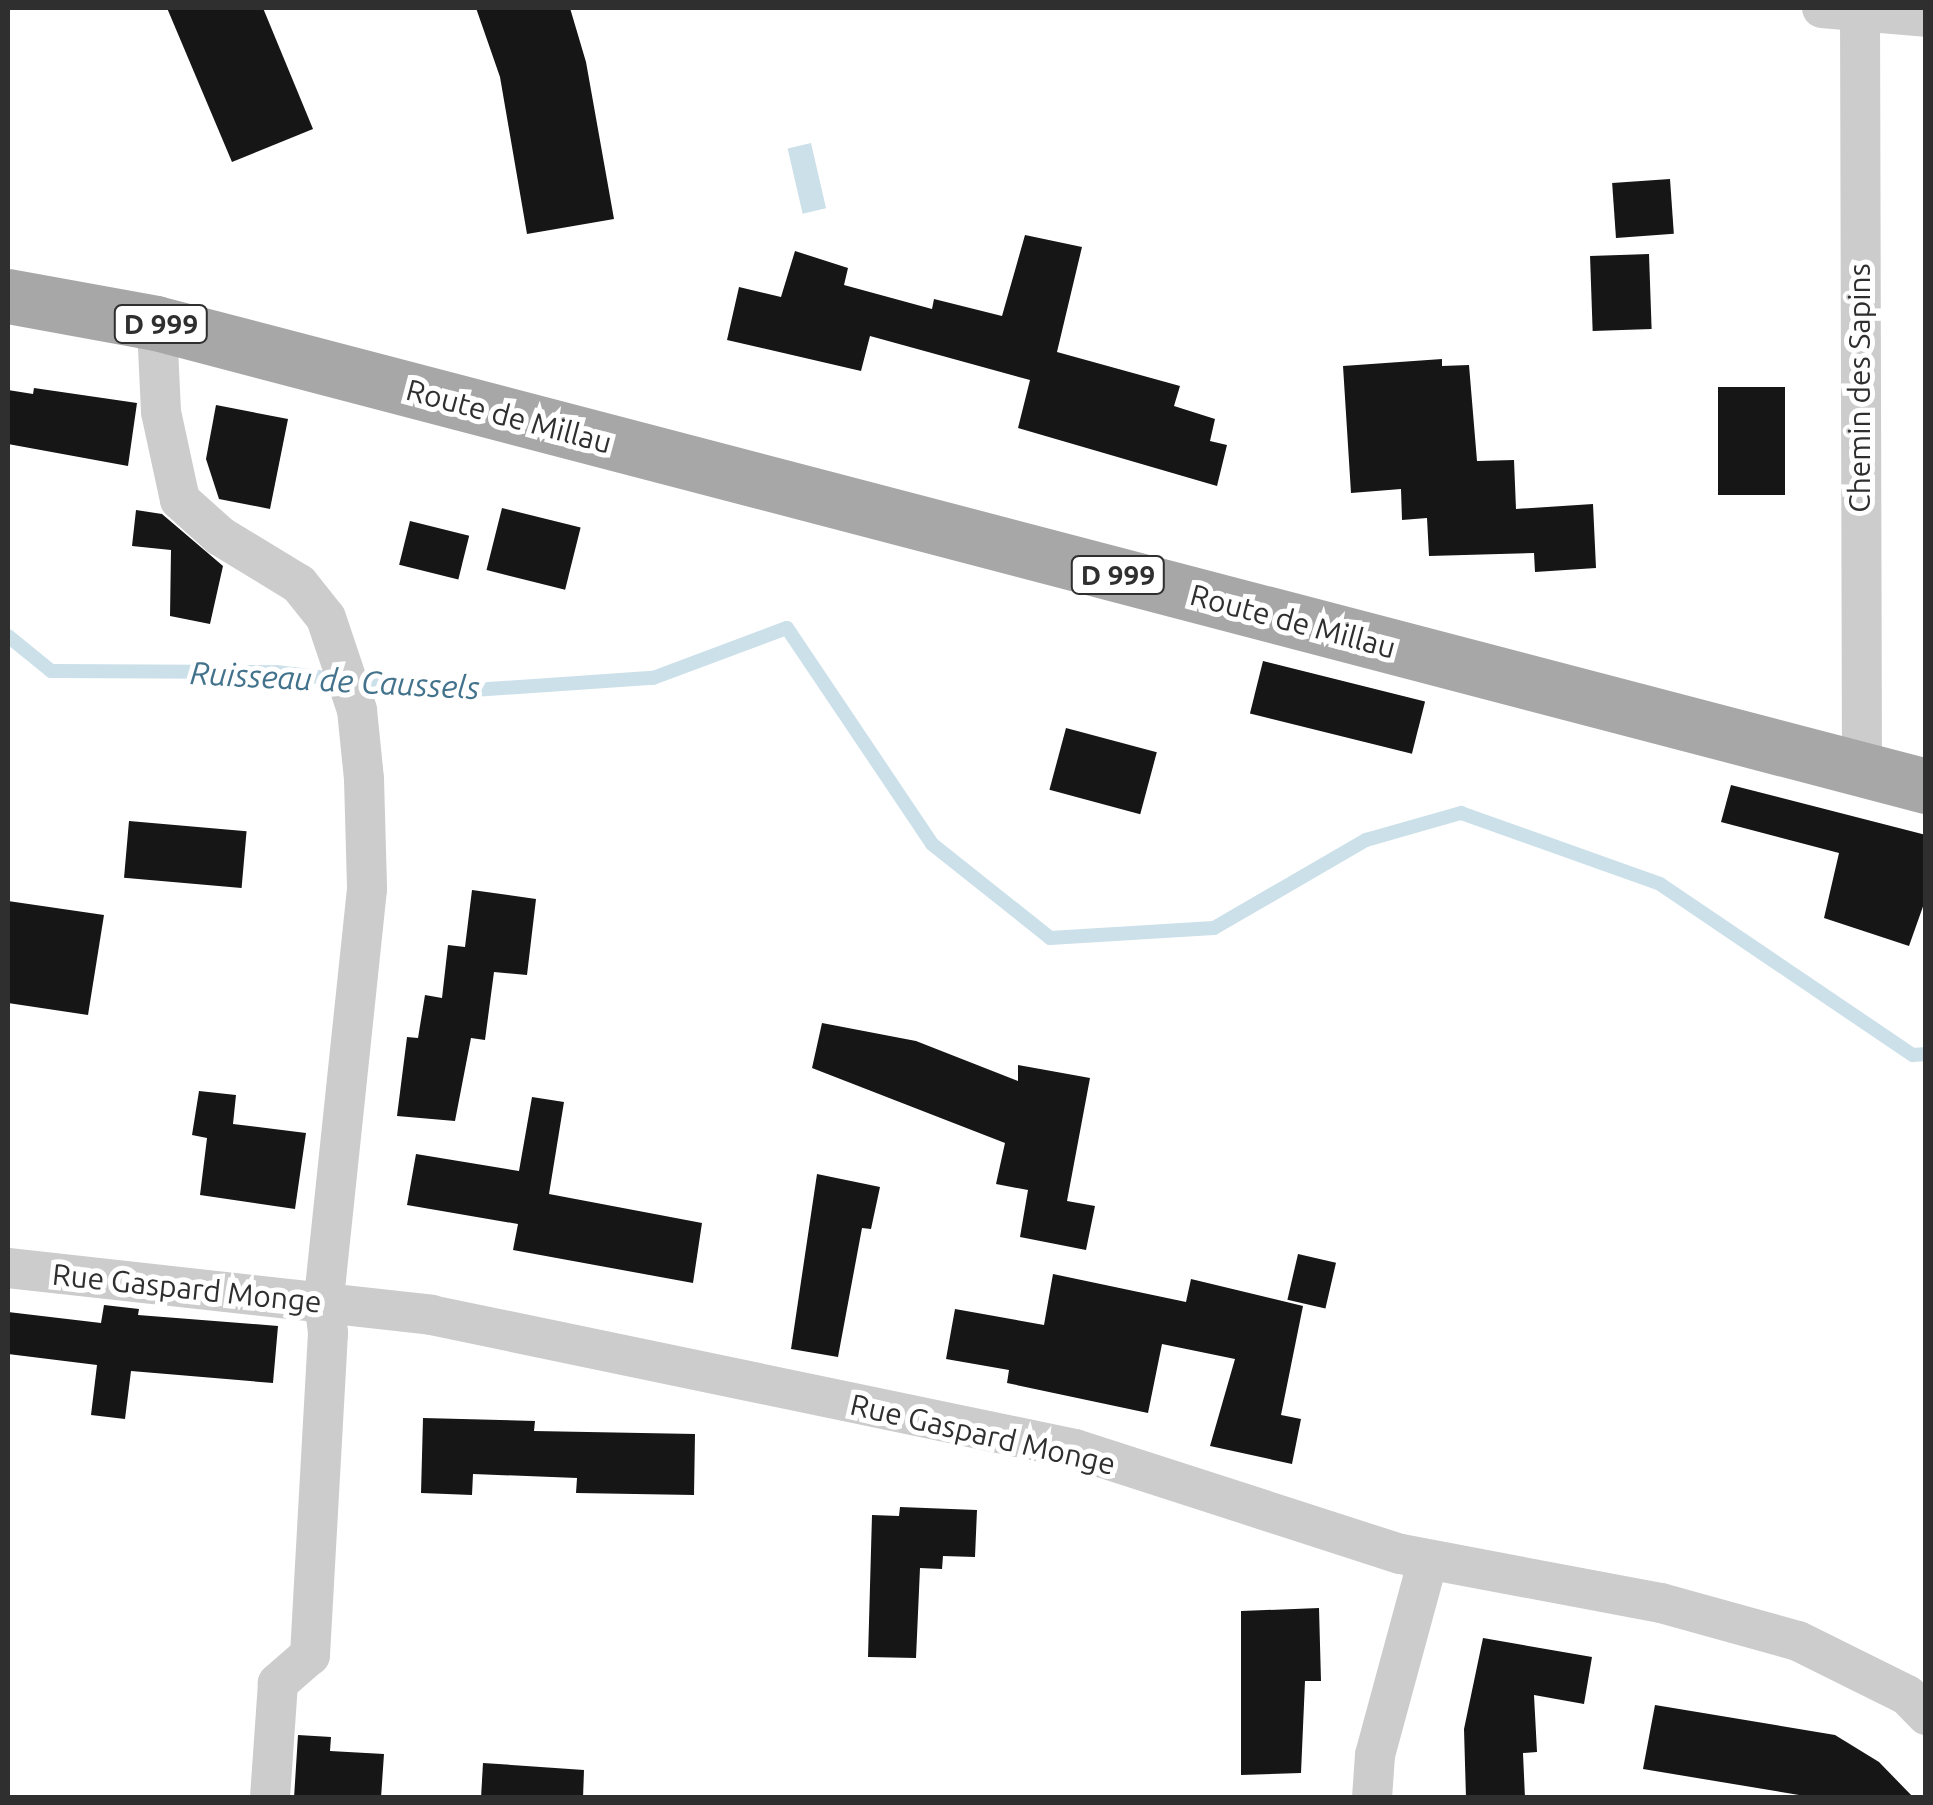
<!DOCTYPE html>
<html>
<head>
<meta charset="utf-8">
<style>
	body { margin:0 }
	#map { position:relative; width:1933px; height:1805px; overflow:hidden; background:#fff; font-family:Ubuntu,sans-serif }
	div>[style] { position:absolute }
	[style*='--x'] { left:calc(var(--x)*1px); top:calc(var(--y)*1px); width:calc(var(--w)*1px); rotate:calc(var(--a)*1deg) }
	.water>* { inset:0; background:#cce0ea; transform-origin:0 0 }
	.stream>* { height:14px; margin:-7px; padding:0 7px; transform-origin:7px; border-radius:7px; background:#cce0ea }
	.building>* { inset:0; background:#161616; transform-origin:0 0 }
	.minor>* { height:40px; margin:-20px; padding:0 20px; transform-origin:20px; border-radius:20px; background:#ccc }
	.primary>* { height:55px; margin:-27.5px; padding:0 27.5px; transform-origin:27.5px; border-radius:27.5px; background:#a7a7a7 }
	span { translate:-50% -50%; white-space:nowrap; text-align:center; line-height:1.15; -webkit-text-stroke:10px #fff; paint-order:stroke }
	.shield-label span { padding:2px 8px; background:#fff; border:2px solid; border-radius:8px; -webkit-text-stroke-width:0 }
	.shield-label { font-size:28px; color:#2f2f2f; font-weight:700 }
	.street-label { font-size:30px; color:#2f2f2f }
	.water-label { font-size:32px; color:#43738c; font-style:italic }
	.frame { position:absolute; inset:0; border:10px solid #2f2f2f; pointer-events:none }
</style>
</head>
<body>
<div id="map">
	<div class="water">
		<div style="left:811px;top:143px;width:67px;height:24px;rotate:77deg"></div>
	</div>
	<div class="stream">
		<div style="--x:8;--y:636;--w:55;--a:39.1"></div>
		<div style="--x:51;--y:671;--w:225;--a:0.3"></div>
		<div style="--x:276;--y:672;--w:170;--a:6.7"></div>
		<div style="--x:445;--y:692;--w:208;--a:-3.9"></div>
		<div style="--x:653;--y:678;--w:143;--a:-20.5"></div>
		<div style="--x:787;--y:628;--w:260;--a:56.1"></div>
		<div style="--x:932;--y:844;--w:151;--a:38.5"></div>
		<div style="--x:1050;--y:938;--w:164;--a:-3.5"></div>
		<div style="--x:1214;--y:928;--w:176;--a:-30.1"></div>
		<div style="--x:1366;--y:840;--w:99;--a:-15.9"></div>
		<div style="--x:1461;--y:813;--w:211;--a:19.6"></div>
		<div style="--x:1660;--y:884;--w:305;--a:34.1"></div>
		<div style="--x:1913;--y:1055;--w:13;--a:-4"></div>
	</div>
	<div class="building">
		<div style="clip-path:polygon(167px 8px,263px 8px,313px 129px,232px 162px)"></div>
		<div style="clip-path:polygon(476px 8px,570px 8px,586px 62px,614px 219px,527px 234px,500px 77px)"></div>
		<div style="left:1670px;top:179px;width:55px;height:58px;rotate:86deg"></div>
		<div style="clip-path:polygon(1025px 235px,1082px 247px,1057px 352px,1180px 386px,1174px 406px,1215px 419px,1210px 441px,1227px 445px,1217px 486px,1018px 428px,1030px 380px,870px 336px,861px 371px,727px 340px,739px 287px,781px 297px,795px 251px,848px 268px,844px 285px,932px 309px,934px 299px,1002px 316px)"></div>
		<div style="left:1649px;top:254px;width:75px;height:59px;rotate:88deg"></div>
		<div style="clip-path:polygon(1442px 359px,1442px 366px,1469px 365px,1477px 461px,1514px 460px,1516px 509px,1593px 504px,1596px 568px,1535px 572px,1534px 553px,1429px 556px,1427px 518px,1402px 520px,1401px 489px,1351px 493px,1343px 366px)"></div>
		<div style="left:1718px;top:387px;width:67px;height:108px"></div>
		<div style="clip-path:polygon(34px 388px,137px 403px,128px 466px,8px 444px,8px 390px,33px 394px)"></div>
		<div style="clip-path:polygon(216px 405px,288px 419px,270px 509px,219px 499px,206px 459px)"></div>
		<div style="left:502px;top:508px;width:81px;height:64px;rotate:14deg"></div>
		<div style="clip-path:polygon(136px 510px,162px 514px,223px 566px,210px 624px,170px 616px,171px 550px,132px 546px)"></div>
		<div style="left:410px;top:521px;width:61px;height:45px;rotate:14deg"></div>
		<div style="left:1263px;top:661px;width:167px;height:54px;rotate:14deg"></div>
		<div style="left:1066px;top:728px;width:94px;height:64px;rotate:15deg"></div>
		<div style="clip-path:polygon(1731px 785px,1926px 835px,1926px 898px,1909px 946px,1824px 918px,1839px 853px,1721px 822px)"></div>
		<div style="left:129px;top:821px;width:118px;height:57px;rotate:5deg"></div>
		<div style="clip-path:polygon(472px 890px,536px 899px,527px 975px,494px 972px,485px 1040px,471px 1038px,455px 1121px,397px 1116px,407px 1037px,418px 1038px,425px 995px,442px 998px,448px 945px,465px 947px)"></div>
		<div style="clip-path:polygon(8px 901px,104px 915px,88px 1015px,8px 1003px)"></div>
		<div style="clip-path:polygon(822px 1023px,916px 1041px,1018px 1081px,1018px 1065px,1090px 1078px,1067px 1201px,1095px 1206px,1086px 1250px,1020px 1237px,1028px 1190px,996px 1184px,1005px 1143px,812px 1068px)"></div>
		<div style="clip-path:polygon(199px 1091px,236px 1095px,233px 1124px,306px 1133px,295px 1209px,200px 1195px,207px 1138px,192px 1135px)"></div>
		<div style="clip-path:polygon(532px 1097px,564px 1102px,549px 1194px,702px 1223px,693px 1283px,513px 1250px,518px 1224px,407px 1205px,416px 1154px,519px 1171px)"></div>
		<div style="clip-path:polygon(817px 1174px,880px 1187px,871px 1229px,862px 1228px,838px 1357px,791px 1349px)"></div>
		<div style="left:1298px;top:1254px;width:39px;height:47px;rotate:13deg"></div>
		<div style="clip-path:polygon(1053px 1274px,1186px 1302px,1191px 1279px,1303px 1306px,1281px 1415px,1301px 1419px,1292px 1464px,1210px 1446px,1235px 1359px,1162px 1344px,1148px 1413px,1007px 1383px,1009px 1370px,946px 1359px,955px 1309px,1044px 1325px)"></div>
		<div style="clip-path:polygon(104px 1305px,139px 1309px,138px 1315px,278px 1326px,273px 1383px,131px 1371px,125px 1419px,91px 1415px,97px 1365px,8px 1354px,8px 1312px,101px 1323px)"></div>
		<div style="clip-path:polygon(423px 1418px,535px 1421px,534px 1431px,695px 1434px,694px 1495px,576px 1493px,577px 1478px,473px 1474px,472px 1495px,421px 1493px)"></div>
		<div style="clip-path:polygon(900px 1507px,977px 1510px,975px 1557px,943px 1556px,942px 1569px,920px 1568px,916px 1658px,868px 1657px,872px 1515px,899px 1516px)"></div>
		<div style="clip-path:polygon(1319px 1608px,1321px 1681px,1305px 1681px,1301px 1773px,1241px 1775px,1241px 1611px)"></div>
		<div style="clip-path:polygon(1483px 1638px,1592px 1657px,1584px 1704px,1534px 1695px,1537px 1752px,1523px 1753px,1525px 1798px,1466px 1798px,1464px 1729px)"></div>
		<div style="clip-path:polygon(1655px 1705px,1835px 1735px,1879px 1762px,1914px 1798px,1817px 1798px,1643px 1769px)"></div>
		<div style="clip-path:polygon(298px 1735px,331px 1737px,330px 1751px,384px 1754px,381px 1798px,294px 1798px)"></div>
		<div style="clip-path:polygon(483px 1763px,584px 1770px,583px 1798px,481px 1798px)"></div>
	</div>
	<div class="minor">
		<div style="--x:1822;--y:8;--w:104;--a:4.9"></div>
		<div style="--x:1860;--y:8;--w:761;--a:89.85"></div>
		<div style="--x:158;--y:348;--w:64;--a:87.3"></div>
		<div style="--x:161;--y:412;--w:90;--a:77.8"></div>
		<div style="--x:180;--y:500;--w:54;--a:42"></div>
		<div style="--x:220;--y:536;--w:92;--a:31.3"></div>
		<div style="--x:299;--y:584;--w:43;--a:51.5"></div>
		<div style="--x:326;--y:618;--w:97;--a:71.4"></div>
		<div style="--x:357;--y:710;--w:69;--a:84.2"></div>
		<div style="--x:364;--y:779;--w:110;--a:88.4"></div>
		<div style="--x:367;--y:889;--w:413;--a:96"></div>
		<div style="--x:324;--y:1300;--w:33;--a:83"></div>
		<div style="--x:328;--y:1333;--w:323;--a:93.2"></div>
		<div style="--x:310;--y:1655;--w:43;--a:138.8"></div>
		<div style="--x:278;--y:1683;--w:115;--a:94"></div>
		<div style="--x:8;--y:1268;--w:426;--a:6.3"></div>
		<div style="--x:431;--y:1315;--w:658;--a:11.75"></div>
		<div style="--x:1075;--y:1449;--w:342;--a:17.9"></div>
		<div style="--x:1401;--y:1554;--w:265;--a:10.7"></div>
		<div style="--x:1661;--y:1603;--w:142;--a:15.5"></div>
		<div style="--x:1798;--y:1641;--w:122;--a:26.4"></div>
		<div style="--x:1907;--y:1695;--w:28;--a:46"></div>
		<div style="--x:1372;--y:1798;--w:43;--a:-86"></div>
		<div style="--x:1375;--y:1755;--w:202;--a:-74.8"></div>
	</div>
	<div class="primary">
		<div style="--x:8;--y:296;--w:150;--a:10.3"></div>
		<div style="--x:156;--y:323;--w:1830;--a:14.66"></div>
	</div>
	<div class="shield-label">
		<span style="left:161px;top:324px">D 999</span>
		<span style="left:1118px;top:575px">D 999</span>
	</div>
	<div class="street-label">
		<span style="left:1859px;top:388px;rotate:-90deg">Chemin des Sapins</span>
		<span style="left:509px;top:416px;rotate:15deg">Route de Millau</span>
		<span style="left:1293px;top:621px;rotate:15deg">Route de Millau</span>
		<span style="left:187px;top:1288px;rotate:6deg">Rue Gaspard Monge</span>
		<span style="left:983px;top:1434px;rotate:13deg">Rue Gaspard Monge</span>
	</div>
	<div class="water-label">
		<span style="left:335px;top:680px;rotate:3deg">Ruisseau de Caussels</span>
	</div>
	<div class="frame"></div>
</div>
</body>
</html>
